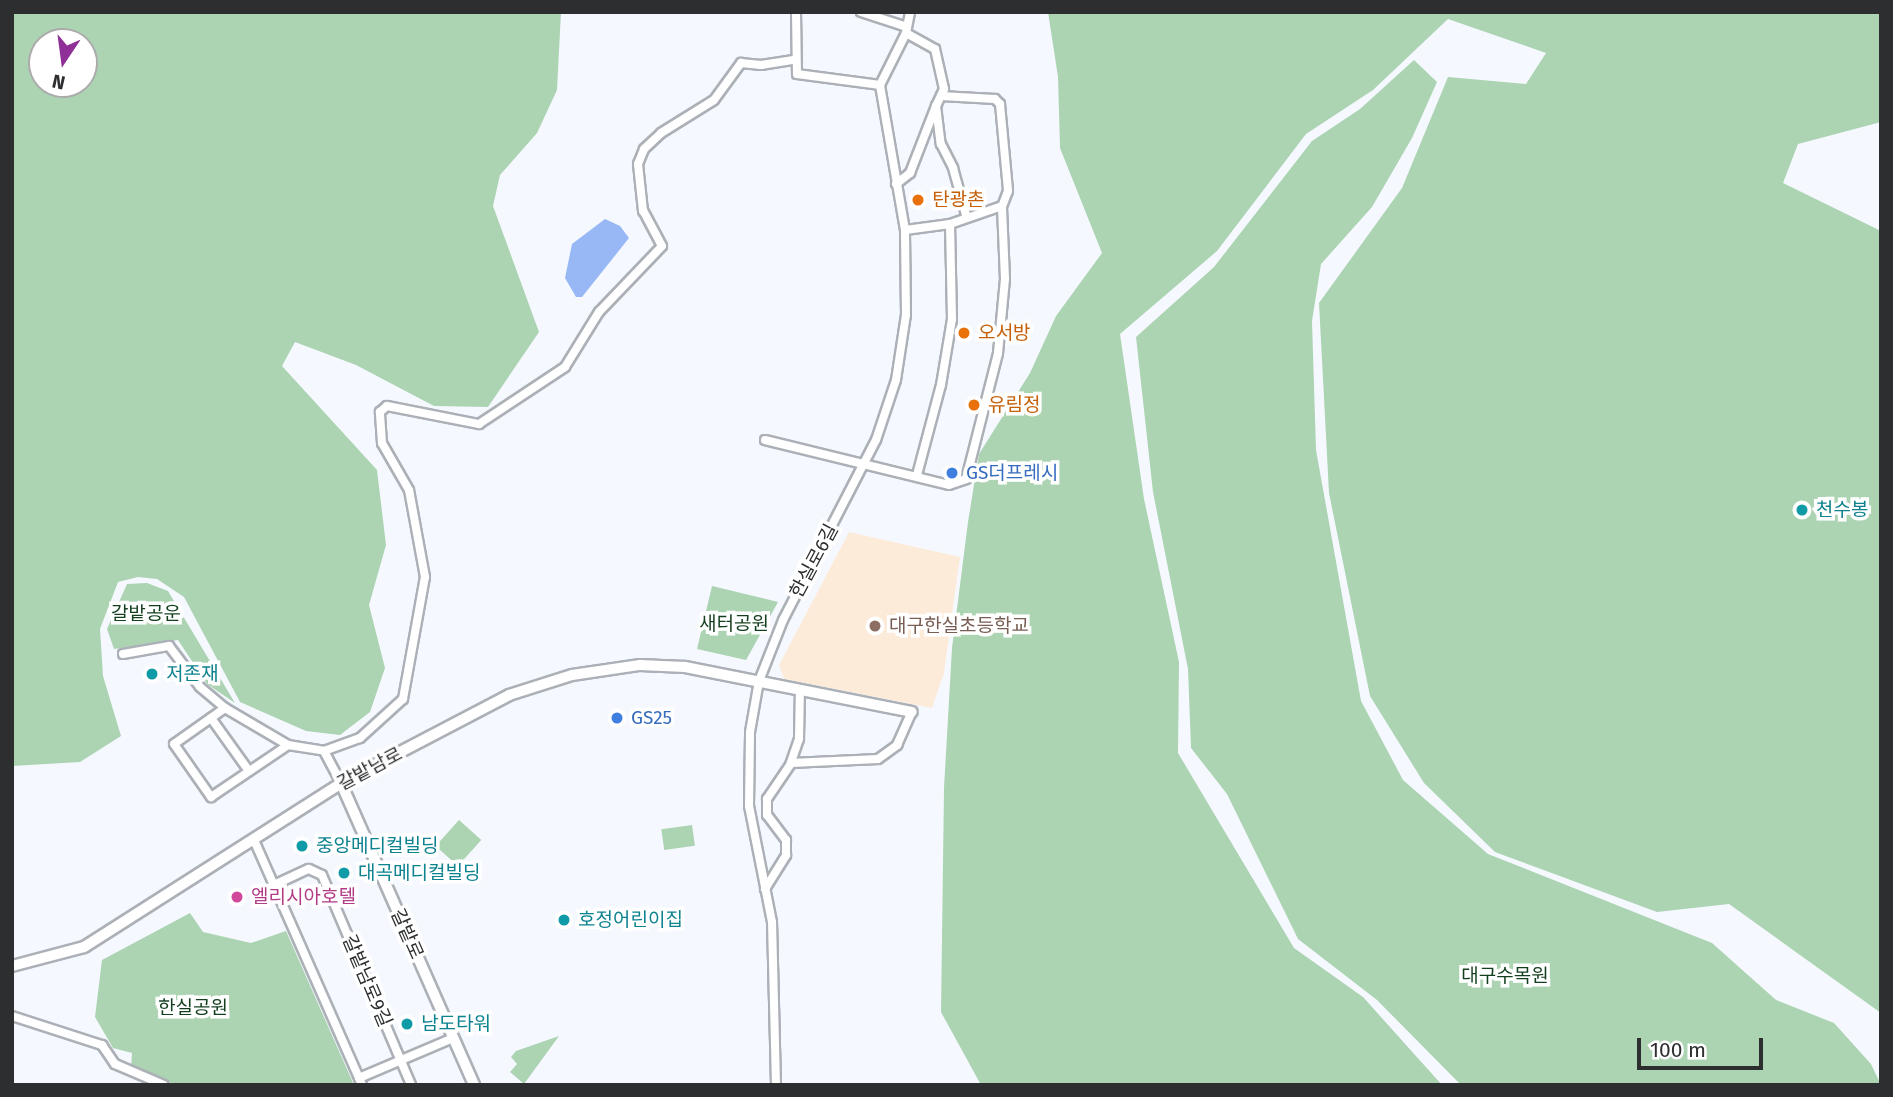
<!DOCTYPE html>
<html>
<head>
<meta charset="utf-8">
<style>
	body { margin:0 }
	#map { position:relative; width:1893px; height:1097px; overflow:hidden; background:#f5f9ff; font-family:"Fira Sans","Noto Sans KR",sans-serif }
	div>[style] { position:absolute }
	[style*='--x'] { left:calc(var(--x)*1px); top:calc(var(--y)*1px); width:calc(var(--w)*1px); rotate:calc(var(--a)*1deg) }
	.education>* { inset:0; background:#fdebda }
	.green>* { inset:0; background:#acd3b2; transform-origin:0 0 }
	.water>* { inset:0; background:#97b8f5 }
	.roads { filter:drop-shadow(2px 0 #acb0b7) drop-shadow(-2px 0 #acb0b7) drop-shadow(0 2px #acb0b7) drop-shadow(0 -2px #acb0b7) }
	.street>* { height:8px; margin:-4px; padding:0 4px; transform-origin:4px; border-radius:4px; background:#fff }
	.secondary>* { height:10px; margin:-5px; padding:0 5px; transform-origin:5px; border-radius:5px; background:#fff }
	.dots>* { width:19px; height:19px; translate:-50% -50%; box-sizing:border-box; border:4px solid #fff; border-radius:50% }
	span { translate:-50% -50%; white-space:nowrap; text-align:center; line-height:1.15; -webkit-text-stroke:7px #fff; paint-order:stroke }
	.food-label { font-size:19px; color:#c56008 }
	.left { translate:0 -50%; text-align:left }
	.shop-label { font-size:19px; color:#366cbe }
	.culture-label { font-size:19px; color:#0d838f }
	.street-label { font-size:19px; color:#2c2e30 }
	.park-label { font-size:19px; color:#133f1e }
	.education-label { font-size:19px; color:#785e54 }
	.hotel-label { font-size:19px; color:#b23c85 }
	.frame { position:absolute; inset:0; border:14px solid #2c2e30; pointer-events:none }
	.north { position:absolute; left:28px; top:28px; width:70px; height:70px; box-sizing:border-box; background:#fff; border:2px solid #ababac; border-radius:50%; rotate:193deg; font-size:19px; font-weight:700; line-height:28px; text-align:center; color:#2c2e30 }
	.north::after { content:''; display:block; margin:auto; width:24px; height:32px; background:#8f3099; clip-path:polygon(50% 0,100% 100%,50% 72%,0 100%) }
	.scale { position:absolute; left:1637px; top:1038px; width:126px; height:32px; box-sizing:border-box; border:4px solid #2c2e30; border-top:0; padding-left:9px; font-size:21px; line-height:24px; white-space:nowrap; color:#2c2e30; -webkit-text-stroke:5px #fff; paint-order:stroke }
</style>
</head>
<body>
<div id="map">
	<div class="education">
		<div style="clip-path:polygon(849px 532px,960px 557px,944px 673px,932px 708px,784px 679px,779px 665px)"></div>
	</div>
	<div class="green">
		<div style="clip-path:polygon(evenodd,12px 12px,561px 12px,557px 90px,537px 133px,500px 175px,493px 206px,539px 332px,488px 407px,434px 406px,356px 365px,295px 342px,282px 366px,377px 470px,386px 545px,369px 605px,385px 668px,370px 712px,340px 735px,306px 731px,240px 702px,184px 597px,157px 579px,138px 577px,118px 582px,100px 629px,103px 676px,121px 736px,80px 762px,12px 766px,12px 12px,84px 42px,84px 84px,42px 84px,42px 42px,84px 42px)"></div>
		<div style="clip-path:polygon(1048px 12px,1881px 12px,1881px 122px,1798px 144px,1783px 183px,1881px 231px,1881px 1013px,1729px 904px,1657px 912px,1495px 852px,1424px 783px,1370px 696px,1329px 493px,1319px 303px,1402px 188px,1448px 77px,1526px 84px,1546px 53px,1448px 19px,1373px 90px,1306px 134px,1217px 251px,1120px 334px,1144px 499px,1179px 662px,1178px 753px,1294px 948px,1363px 997px,1442px 1085px,981px 1085px,941px 1012px,944px 788px,952px 648px,968px 522px,979px 454px,1030px 373px,1056px 316px,1102px 253px,1060px 148px,1058px 77px)"></div>
		<div style="clip-path:polygon(1414px 60px,1437px 82px,1412px 138px,1372px 207px,1321px 264px,1312px 321px,1316px 450px,1361px 701px,1403px 780px,1488px 854px,1712px 943px,1776px 1000px,1834px 1023px,1871px 1064px,1881px 1085px,1461px 1085px,1377px 1000px,1298px 939px,1227px 794px,1191px 748px,1188px 669px,1153px 492px,1136px 337px,1214px 267px,1312px 141px,1360px 109px)"></div>
		<div style="clip-path:polygon(147px 583px,168px 591px,235px 703px,207px 684px,178px 640px,114px 649px,107px 629px,127px 584px)"></div>
		<div style="clip-path:polygon(712px 586px,778px 602px,746px 660px,697px 649px)"></div>
		<div style="left:459px;top:820px;width:30px;height:35px;rotate:42deg"></div>
		<div style="left:692px;top:825px;width:21px;height:31px;rotate:82deg"></div>
		<div style="clip-path:polygon(190px 913px,203px 932px,251px 943px,286px 931px,354px 1085px,177px 1085px,131px 1068px,132px 1053px,113px 1048px,95px 1017px,102px 960px)"></div>
		<div style="clip-path:polygon(559px 1036px,524px 1084px,510px 1072px,517px 1064px,511px 1057px,516px 1051px)"></div>
	</div>
	<div class="water">
		<div style="clip-path:polygon(605px 219px,620px 226px,629px 238px,582px 297px,576px 297px,565px 278px,572px 244px)"></div>
	</div>
	<div class="roads">
		<div class="street">
			<div style="--x:796;--y:12;--w:62;--a:89.1"></div>
			<div style="--x:797;--y:74;--w:84;--a:7.5"></div>
			<div style="--x:861;--y:12;--w:48;--a:18.1"></div>
			<div style="--x:906;--y:33;--w:33;--a:29"></div>
			<div style="--x:935;--y:49;--w:41;--a:77.3"></div>
			<div style="--x:944;--y:89;--w:19;--a:115"></div>
			<div style="--x:936;--y:106;--w:38;--a:83"></div>
			<div style="--x:941;--y:144;--w:27;--a:63"></div>
			<div style="--x:953;--y:168;--w:49;--a:74.5"></div>
			<div style="--x:941;--y:96;--w:54;--a:3.2"></div>
			<div style="--x:995;--y:99;--w:7;--a:45"></div>
			<div style="--x:1000;--y:104;--w:87;--a:84.7"></div>
			<div style="--x:1008;--y:191;--w:17;--a:111"></div>
			<div style="--x:896;--y:184;--w:18;--a:-38"></div>
			<div style="--x:910;--y:173;--w:72;--a:-68.8"></div>
			<div style="--x:765;--y:440;--w:189;--a:13.7"></div>
			<div style="--x:949;--y:485;--w:18;--a:-19"></div>
			<div style="--x:966;--y:479;--w:130;--a:-75.7"></div>
			<div style="--x:998;--y:353;--w:74;--a:-84.6"></div>
			<div style="--x:1005;--y:279;--w:73;--a:-92.4"></div>
			<div style="--x:1002;--y:206;--w:55;--a:160.9"></div>
			<div style="--x:950;--y:224;--w:45;--a:172.4"></div>
			<div style="--x:917;--y:475;--w:93;--a:-75.1"></div>
			<div style="--x:941;--y:385;--w:67;--a:-80.5"></div>
			<div style="--x:952;--y:319;--w:95;--a:-91.2"></div>
			<div style="--x:123;--y:654;--w:47;--a:-9.9"></div>
			<div style="--x:169;--y:646;--w:51;--a:52.9"></div>
			<div style="--x:200;--y:687;--w:33;--a:40"></div>
			<div style="--x:225;--y:708;--w:73;--a:30.4"></div>
			<div style="--x:288;--y:745;--w:36;--a:9"></div>
			<div style="--x:324;--y:751;--w:36;--a:62"></div>
			<div style="--x:225;--y:708;--w:62;--a:144.8"></div>
			<div style="--x:174;--y:744;--w:65;--a:55.1"></div>
			<div style="--x:211;--y:797;--w:93;--a:-34"></div>
			<div style="--x:211;--y:718;--w:65;--a:54.4"></div>
			<div style="--x:324;--y:751;--w:38;--a:-20"></div>
			<div style="--x:360;--y:738;--w:58;--a:-42.2"></div>
			<div style="--x:403;--y:699;--w:124;--a:-79.8"></div>
			<div style="--x:425;--y:577;--w:88;--a:-100.4"></div>
			<div style="--x:409;--y:490;--w:54;--a:-119.9"></div>
			<div style="--x:382;--y:443;--w:31;--a:-94"></div>
			<div style="--x:380;--y:412;--w:9;--a:-41"></div>
			<div style="--x:387;--y:406;--w:94;--a:11.1"></div>
			<div style="--x:479;--y:424;--w:103;--a:-33.5"></div>
			<div style="--x:565;--y:367;--w:65;--a:-58.3"></div>
			<div style="--x:599;--y:312;--w:91;--a:-46.3"></div>
			<div style="--x:662;--y:246;--w:40;--a:-118"></div>
			<div style="--x:643;--y:211;--w:47;--a:-96.1"></div>
			<div style="--x:638;--y:164;--w:16;--a:-68"></div>
			<div style="--x:644;--y:149;--w:23;--a:-43"></div>
			<div style="--x:661;--y:133;--w:62;--a:-31.9"></div>
			<div style="--x:714;--y:100;--w:46;--a:-53.9"></div>
			<div style="--x:741;--y:63;--w:20;--a:6"></div>
			<div style="--x:761;--y:65;--w:33;--a:-9"></div>
			<div style="--x:791;--y:763;--w:87;--a:-2.6"></div>
			<div style="--x:878;--y:759;--w:24;--a:-36"></div>
			<div style="--x:897;--y:745;--w:36;--a:-66"></div>
			<div style="--x:254;--y:840;--w:268;--a:66.2"></div>
			<div style="--x:274;--y:885;--w:38;--a:-25"></div>
			<div style="--x:309;--y:869;--w:14;--a:25"></div>
			<div style="--x:322;--y:875;--w:228;--a:67"></div>
			<div style="--x:765;--y:889;--w:40;--a:-58"></div>
			<div style="--x:786;--y:855;--w:15;--a:-90"></div>
			<div style="--x:786;--y:840;--w:31;--a:-127"></div>
			<div style="--x:767;--y:815;--w:16;--a:-90"></div>
			<div style="--x:767;--y:799;--w:41;--a:-55.9"></div>
			<div style="--x:790;--y:765;--w:28;--a:-71"></div>
			<div style="--x:799;--y:739;--w:50;--a:-88.9"></div>
			<div style="--x:12;--y:1016;--w:95;--a:17.9"></div>
			<div style="--x:102;--y:1045;--w:23;--a:56"></div>
			<div style="--x:115;--y:1064;--w:53;--a:23.2"></div>
			<div style="--x:359;--y:1078;--w:100;--a:-23"></div>
			<div style="--x:776;--y:1085;--w:163;--a:-91.4"></div>
			<div style="--x:772;--y:922;--w:118;--a:-101.2"></div>
			<div style="--x:749;--y:806;--w:74;--a:-89.2"></div>
			<div style="--x:750;--y:732;--w:52;--a:-80"></div>
			<div style="--x:759;--y:681;--w:66;--a:-68.5"></div>
			<div style="--x:783;--y:620;--w:203;--a:-62.7"></div>
			<div style="--x:876;--y:440;--w:63;--a:-71.6"></div>
			<div style="--x:896;--y:380;--w:66;--a:-81.3"></div>
			<div style="--x:906;--y:315;--w:85;--a:-90.7"></div>
			<div style="--x:905;--y:230;--w:147;--a:-99.8"></div>
			<div style="--x:880;--y:85;--w:58;--a:-63.4"></div>
			<div style="--x:906;--y:33;--w:21;--a:-79"></div>
		</div>
		<div class="secondary">
			<div style="--x:341;--y:783;--w:330;--a:66.2"></div>
			<div style="--x:12;--y:966;--w:74;--a:-14.8"></div>
			<div style="--x:84;--y:947;--w:305;--a:-32.5"></div>
			<div style="--x:341;--y:783;--w:190;--a:-27.6"></div>
			<div style="--x:509;--y:695;--w:66;--a:-17.6"></div>
			<div style="--x:572;--y:675;--w:69;--a:-8.4"></div>
			<div style="--x:640;--y:665;--w:45;--a:2.5"></div>
			<div style="--x:685;--y:667;--w:231;--a:11.2"></div>
		</div>
	</div>
	<div class="dots">
		<div style="left:918px;top:200px;background:#e8710a"></div>
		<div style="left:964px;top:333px;background:#e8710a"></div>
		<div style="left:974px;top:405px;background:#e8710a"></div>
		<div style="left:952px;top:473px;background:#3f7fe0"></div>
		<div style="left:1802px;top:510px;background:#0f9aa8"></div>
		<div style="left:875px;top:626px;background:#8d6e63"></div>
		<div style="left:152px;top:674px;background:#0f9aa8"></div>
		<div style="left:617px;top:718px;background:#3f7fe0"></div>
		<div style="left:302px;top:846px;background:#0f9aa8"></div>
		<div style="left:344px;top:873px;background:#0f9aa8"></div>
		<div style="left:237px;top:897px;background:#d1479c"></div>
		<div style="left:564px;top:920px;background:#0f9aa8"></div>
		<div style="left:407px;top:1024px;background:#0f9aa8"></div>
	</div>
	<div class="food-label">
		<span class="left" style="left:932px;top:200px">탄광촌</span>
		<span class="left" style="left:978px;top:333px">오서방</span>
		<span class="left" style="left:988px;top:405px">유림정</span>
	</div>
	<div class="shop-label">
		<span class="left" style="left:966px;top:473px">GS더프레시</span>
		<span class="left" style="left:631px;top:718px">GS25</span>
	</div>
	<div class="culture-label">
		<span class="left" style="left:1816px;top:510px">천수봉</span>
		<span class="left" style="left:166px;top:674px">저존재</span>
		<span class="left" style="left:316px;top:846px">중앙메디컬빌딩</span>
		<span class="left" style="left:358px;top:873px">대곡메디컬빌딩</span>
		<span class="left" style="left:578px;top:920px">호정어린이집</span>
		<span class="left" style="left:421px;top:1024px">남도타워</span>
	</div>
	<div class="street-label">
		<span style="left:814px;top:561px;rotate:-62deg">한실로6길</span>
		<span style="left:370px;top:769px;rotate:-28deg">갈밭남로</span>
		<span style="left:407px;top:934px;rotate:66deg">갈밭로</span>
		<span style="left:367px;top:981px;rotate:67deg">갈밭남로9길</span>
	</div>
	<div class="park-label">
		<span style="left:146px;top:614px">갈밭공운</span>
		<span style="left:734px;top:624px">새터공원</span>
		<span style="left:1505px;top:976px">대구수목원</span>
		<span style="left:193px;top:1008px">한실공원</span>
	</div>
	<div class="education-label">
		<span class="left" style="left:889px;top:626px">대구한실초등학교</span>
	</div>
	<div class="hotel-label">
		<span class="left" style="left:251px;top:897px">엘리시아호텔</span>
	</div>
	<div class="frame"></div>
	<div class="north">N</div>
	<div class="scale">100 m</div>
</div>
</body>
</html>
